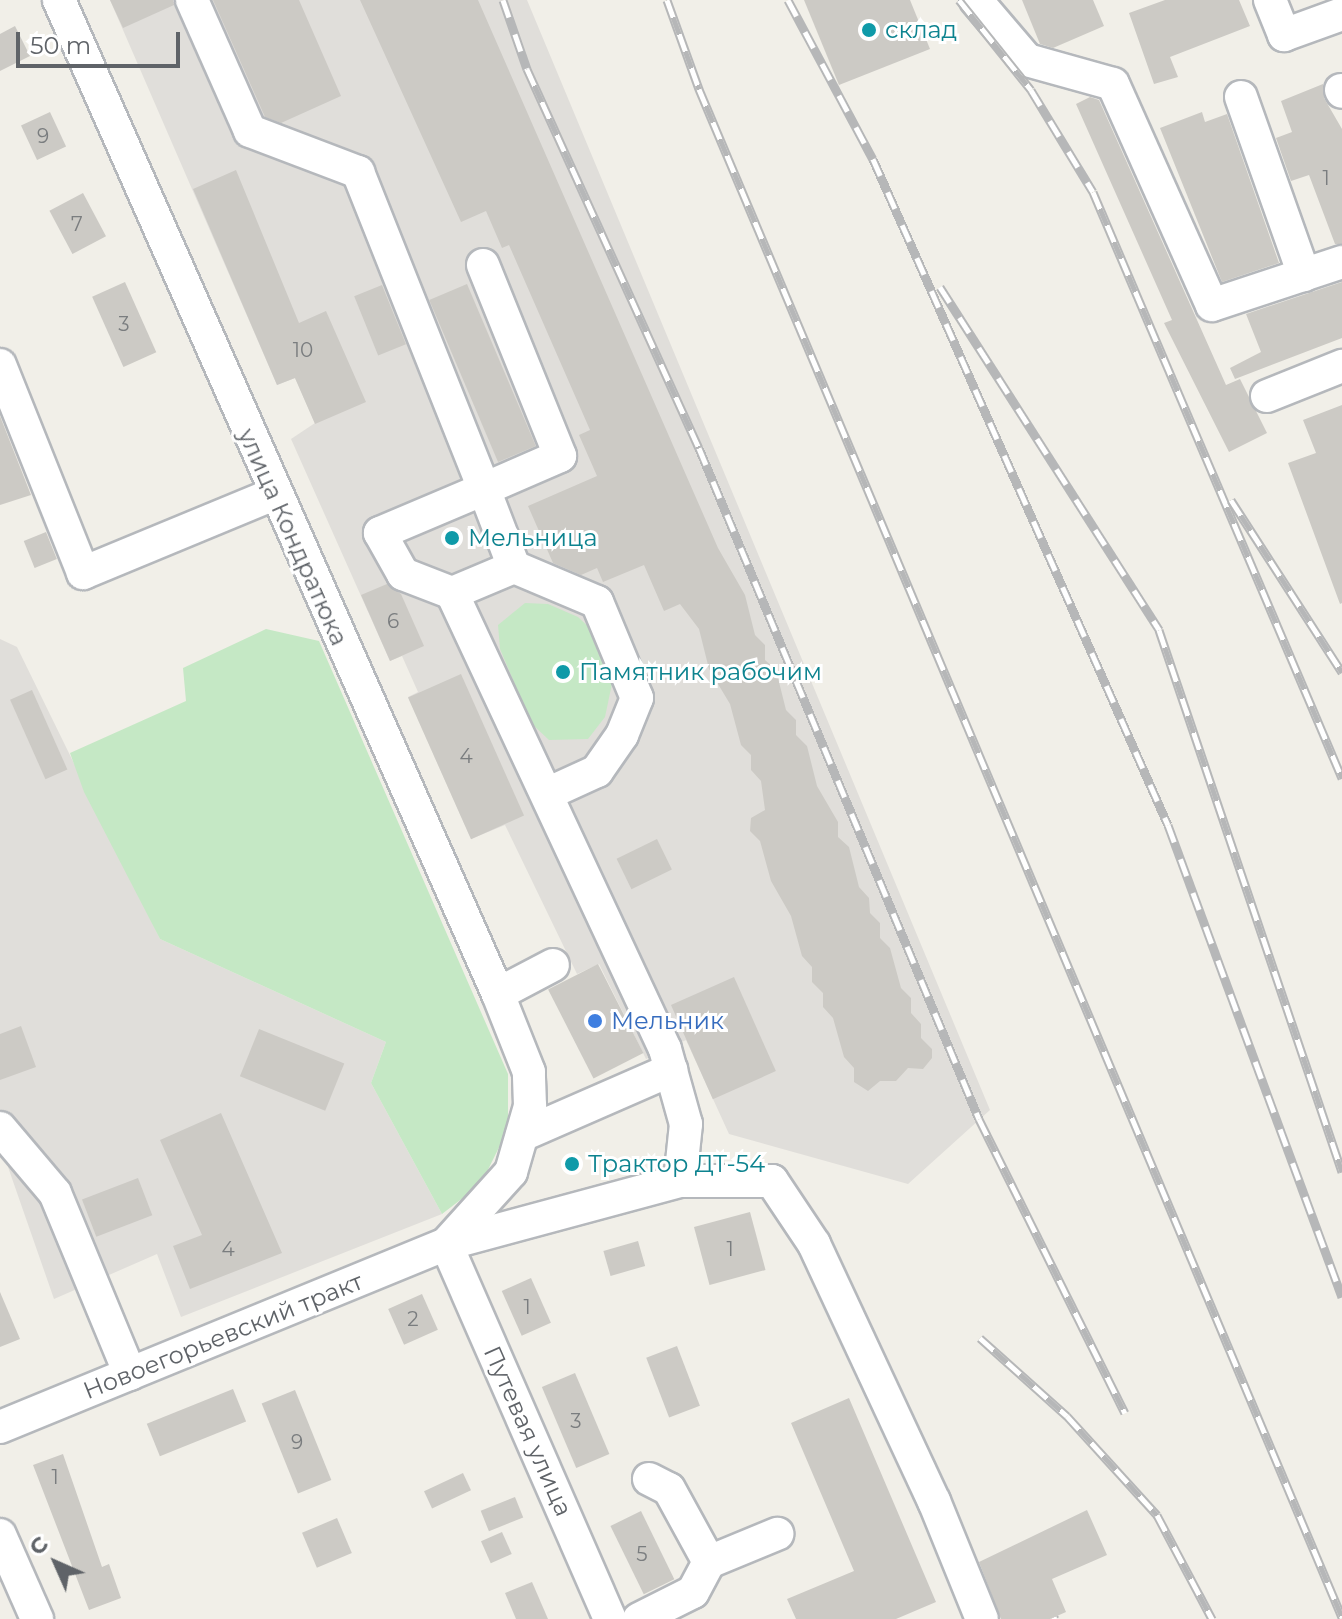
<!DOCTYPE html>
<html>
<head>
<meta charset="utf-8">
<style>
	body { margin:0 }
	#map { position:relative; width:1342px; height:1619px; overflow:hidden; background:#f1efe8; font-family:Montserrat,sans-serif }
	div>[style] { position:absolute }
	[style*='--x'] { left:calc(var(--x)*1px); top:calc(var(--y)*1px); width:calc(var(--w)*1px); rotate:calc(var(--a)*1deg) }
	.industrial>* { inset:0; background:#e0deda }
	.green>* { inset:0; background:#c5e8c5 }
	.building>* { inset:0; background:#cccac5; transform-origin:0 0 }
	.roads { filter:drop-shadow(2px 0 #b5b8bc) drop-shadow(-2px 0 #b5b8bc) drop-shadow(0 2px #b5b8bc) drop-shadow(0 -2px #b5b8bc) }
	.minor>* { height:32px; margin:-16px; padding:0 16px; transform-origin:16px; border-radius:16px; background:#fff }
	.rail>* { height:9px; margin-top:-4.5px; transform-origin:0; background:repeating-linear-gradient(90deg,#fff 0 18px,#b6b7b8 0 36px); box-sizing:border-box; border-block:2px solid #b6b7b8 }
	.dots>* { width:22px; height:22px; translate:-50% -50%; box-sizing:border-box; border:4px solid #fff; border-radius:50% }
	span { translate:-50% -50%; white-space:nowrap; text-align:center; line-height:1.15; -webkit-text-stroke:6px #fff; paint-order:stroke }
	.number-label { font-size:20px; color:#7a7d7f }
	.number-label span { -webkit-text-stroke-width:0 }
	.culture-label { font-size:24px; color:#0d838f }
	.left { translate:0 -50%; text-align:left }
	.street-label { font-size:24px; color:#5f6368 }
	.shop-label { font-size:24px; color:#366cbe }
	.north { position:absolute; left:16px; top:1523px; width:80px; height:80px; -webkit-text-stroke:6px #fff; paint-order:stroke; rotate:315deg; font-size:22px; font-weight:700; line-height:32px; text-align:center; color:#5f6368 }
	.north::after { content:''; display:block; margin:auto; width:28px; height:36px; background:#5f6368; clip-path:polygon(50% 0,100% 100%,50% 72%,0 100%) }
	.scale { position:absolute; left:16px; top:32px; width:164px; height:36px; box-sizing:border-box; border:4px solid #5f6368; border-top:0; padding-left:10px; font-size:24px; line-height:28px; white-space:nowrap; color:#5f6368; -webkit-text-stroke:6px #fff; paint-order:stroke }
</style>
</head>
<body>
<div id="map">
	<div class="industrial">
		<div style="clip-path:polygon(110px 0,527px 0,990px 1110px,908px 1184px,729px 1134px,686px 1040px,646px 1059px,599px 964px,577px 974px,505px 825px,471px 839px,408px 697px,418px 692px,402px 656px,390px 661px,291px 439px,315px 423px,295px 378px,277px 385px)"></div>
		<div style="clip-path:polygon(0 639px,17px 647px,160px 939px,386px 1042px,371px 1083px,442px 1214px,181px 1317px,157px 1254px,54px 1299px,0 1144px)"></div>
	</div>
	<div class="green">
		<div style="clip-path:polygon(525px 603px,548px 604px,578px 617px,608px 645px,613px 679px,605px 717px,588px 739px,549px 740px,531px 723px,500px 649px,498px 625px)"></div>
		<div style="clip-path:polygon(266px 629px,319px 641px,508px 1074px,508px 1129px,481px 1184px,442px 1214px,371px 1083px,386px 1042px,160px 939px,84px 792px,70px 753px,186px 701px,183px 668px)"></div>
	</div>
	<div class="building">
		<div style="clip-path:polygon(110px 0,173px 0,174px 5px,123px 28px)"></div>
		<div style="clip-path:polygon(213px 0,299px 0,341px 96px,281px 123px,265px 117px)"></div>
		<div style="clip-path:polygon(360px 0,478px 0,718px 548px,745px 595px,755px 635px,765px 645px,765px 660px,776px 670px,786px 710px,796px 720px,796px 735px,807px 746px,817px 786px,838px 822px,838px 837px,849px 847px,859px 887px,869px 898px,870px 913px,880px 923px,880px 938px,890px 948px,901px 988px,911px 998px,911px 1013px,921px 1024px,921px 1038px,932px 1049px,932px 1058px,923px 1069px,908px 1068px,896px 1081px,880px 1081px,868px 1091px,854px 1082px,854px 1068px,844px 1057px,833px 1018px,823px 1007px,823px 993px,812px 982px,812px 967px,802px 956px,791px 916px,771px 881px,760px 841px,750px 831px,751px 818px,765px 810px,761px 781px,751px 770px,751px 755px,741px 745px,730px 704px,709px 669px,699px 629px,680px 604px,664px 611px,644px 565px,603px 582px,597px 568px,581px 575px,553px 563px,528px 506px,597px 476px,579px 435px,590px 430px,509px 245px,502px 248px,486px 211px,461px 222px)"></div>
		<div style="clip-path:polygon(804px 0,910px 0,930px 49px,839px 85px)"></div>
		<div style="clip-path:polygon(1022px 0,1093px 0,1104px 26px,1053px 48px,1040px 44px)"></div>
		<div style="clip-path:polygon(1165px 0,1239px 0,1250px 26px,1170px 57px,1178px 77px,1154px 84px,1129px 13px)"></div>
		<div style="clip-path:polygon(15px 26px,30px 56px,0 71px,0 34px)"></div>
		<div style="clip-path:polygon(1323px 84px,1324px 98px,1342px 129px,1342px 244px,1335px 244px,1309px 175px,1291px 181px,1276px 138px,1292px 132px,1281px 101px)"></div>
		<div style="clip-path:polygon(1090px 97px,1099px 100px,1226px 385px,1240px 379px,1267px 433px,1229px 452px,1164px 323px,1172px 320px,1076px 104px)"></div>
		<div style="left:50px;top:112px;width:38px;height:32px;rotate:65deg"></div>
		<div style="clip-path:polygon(1202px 112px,1205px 122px,1227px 114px,1279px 263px,1222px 282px,1160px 128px)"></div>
		<div style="clip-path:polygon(236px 170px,299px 323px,326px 311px,366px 402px,315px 424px,295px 378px,277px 385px,193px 189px)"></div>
		<div style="left:83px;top:193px;width:49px;height:38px;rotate:62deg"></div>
		<div style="left:125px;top:282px;width:77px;height:36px;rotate:66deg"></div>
		<div style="clip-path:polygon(1342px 282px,1342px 338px,1235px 379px,1230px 368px,1261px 352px,1246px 314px)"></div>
		<div style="left:467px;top:284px;width:176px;height:41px;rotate:67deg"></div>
		<div style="left:382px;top:285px;width:64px;height:30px;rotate:68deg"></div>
		<div style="clip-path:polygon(1342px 405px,1342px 603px,1340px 604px,1288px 463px,1316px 453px,1303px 420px)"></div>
		<div style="clip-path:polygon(0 416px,31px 495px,0 505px)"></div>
		<div style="left:46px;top:532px;width:29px;height:24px;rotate:68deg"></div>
		<div style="clip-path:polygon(387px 584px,401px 594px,424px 646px,390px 661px,361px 595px)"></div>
		<div style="left:461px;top:674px;width:155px;height:58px;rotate:66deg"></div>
		<div style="left:32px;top:690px;width:87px;height:24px;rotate:66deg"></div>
		<div style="left:657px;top:839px;width:34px;height:45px;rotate:64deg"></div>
		<div style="left:598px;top:964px;width:100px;height:56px;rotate:63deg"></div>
		<div style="left:734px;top:977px;width:103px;height:69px;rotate:66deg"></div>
		<div style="clip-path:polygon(21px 1026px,36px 1067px,0 1080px,0 1034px)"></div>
		<div style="left:259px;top:1029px;width:92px;height:51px;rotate:22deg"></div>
		<div style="clip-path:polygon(221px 1113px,282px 1253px,190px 1289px,173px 1246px,202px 1235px,160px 1140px)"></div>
		<div style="left:138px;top:1178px;width:40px;height:60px;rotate:69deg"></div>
		<div style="left:750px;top:1212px;width:60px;height:58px;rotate:75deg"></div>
		<div style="left:638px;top:1241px;width:26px;height:36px;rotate:74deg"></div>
		<div style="left:531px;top:1278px;width:49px;height:32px;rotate:66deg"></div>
		<div style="clip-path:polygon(0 1292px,20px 1339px,0 1347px)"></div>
		<div style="left:422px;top:1294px;width:39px;height:37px;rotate:66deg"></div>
		<div style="left:677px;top:1346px;width:64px;height:33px;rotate:69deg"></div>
		<div style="left:575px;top:1373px;width:88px;height:36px;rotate:67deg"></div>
		<div style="left:233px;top:1389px;width:35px;height:93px;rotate:68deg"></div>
		<div style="left:295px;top:1390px;width:97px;height:36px;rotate:68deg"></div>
		<div style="clip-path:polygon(849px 1398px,936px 1602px,896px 1619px,796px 1619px,787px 1599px,854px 1571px,791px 1423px)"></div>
		<div style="clip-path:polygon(63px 1454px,102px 1567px,109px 1564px,121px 1598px,89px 1610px,33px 1465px)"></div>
		<div style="left:463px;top:1473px;width:19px;height:43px;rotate:65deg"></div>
		<div style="left:515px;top:1497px;width:22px;height:37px;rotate:68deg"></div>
		<div style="clip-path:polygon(1087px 1510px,1107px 1555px,1052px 1579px,1066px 1612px,1050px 1619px,1001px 1619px,979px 1562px)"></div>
		<div style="left:641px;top:1511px;width:76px;height:34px;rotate:64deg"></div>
		<div style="left:337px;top:1518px;width:38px;height:38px;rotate:67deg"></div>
		<div style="left:502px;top:1532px;width:24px;height:23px;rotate:66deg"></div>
		<div style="clip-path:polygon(532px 1582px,548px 1619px,516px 1619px,505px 1593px)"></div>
	</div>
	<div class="roads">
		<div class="minor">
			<div style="--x:192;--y:0;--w:143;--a:66.1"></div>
			<div style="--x:250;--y:131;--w:116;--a:20.8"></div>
			<div style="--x:358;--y:172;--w:341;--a:68.3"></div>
			<div style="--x:484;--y:489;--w:113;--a:157.1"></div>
			<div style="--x:380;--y:533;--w:47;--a:60.7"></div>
			<div style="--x:403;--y:574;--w:53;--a:21.2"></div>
			<div style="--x:976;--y:0;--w:79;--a:49.6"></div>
			<div style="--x:1027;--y:60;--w:89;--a:15.6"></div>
			<div style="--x:1113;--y:84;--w:242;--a:65.9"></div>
			<div style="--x:1212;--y:305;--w:137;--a:-18.3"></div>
			<div style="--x:1270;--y:0;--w:38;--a:68"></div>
			<div style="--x:1284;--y:35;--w:62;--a:-19.9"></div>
			<div style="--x:1341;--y:90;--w:2;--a:63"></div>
			<div style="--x:1241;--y:97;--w:189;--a:70.5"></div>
			<div style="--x:483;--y:265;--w:206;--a:68"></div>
			<div style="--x:560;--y:456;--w:83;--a:156.5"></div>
			<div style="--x:484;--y:489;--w:84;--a:69"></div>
			<div style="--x:0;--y:365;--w:224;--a:68.2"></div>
			<div style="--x:83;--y:573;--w:207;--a:-22.5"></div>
			<div style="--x:1267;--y:396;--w:81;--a:-21.8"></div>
			<div style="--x:549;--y:793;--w:53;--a:-24.6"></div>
			<div style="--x:597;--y:771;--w:44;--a:-55.2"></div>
			<div style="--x:622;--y:735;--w:40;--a:-68"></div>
			<div style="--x:637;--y:698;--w:104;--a:-112.6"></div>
			<div style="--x:597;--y:602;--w:90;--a:-157.1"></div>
			<div style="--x:514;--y:567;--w:67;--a:157.2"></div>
			<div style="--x:452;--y:593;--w:503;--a:64.96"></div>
			<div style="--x:665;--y:1049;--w:78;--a:74.4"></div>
			<div style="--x:686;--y:1124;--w:57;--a:96"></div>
			<div style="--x:498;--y:994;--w:62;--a:-27.8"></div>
			<div style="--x:0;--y:1128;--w:85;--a:49.8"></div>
			<div style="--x:55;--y:1193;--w:196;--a:67.5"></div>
			<div style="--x:522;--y:1135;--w:163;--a:-23.6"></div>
			<div style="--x:0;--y:1427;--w:482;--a:-22.3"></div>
			<div style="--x:446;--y:1244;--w:97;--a:-47.9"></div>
			<div style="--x:511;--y:1172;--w:69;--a:-73.9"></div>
			<div style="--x:530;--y:1106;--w:34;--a:-92"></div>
			<div style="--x:529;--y:1072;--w:84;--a:-111.7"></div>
			<div style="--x:498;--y:994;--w:1087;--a:-113.83"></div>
			<div style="--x:649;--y:1479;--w:22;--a:27"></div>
			<div style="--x:669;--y:1489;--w:83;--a:61.3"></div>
			<div style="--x:0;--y:1535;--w:92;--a:66.2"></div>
			<div style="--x:610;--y:1619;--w:409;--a:-113.6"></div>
			<div style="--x:446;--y:1244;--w:242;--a:-15.1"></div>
			<div style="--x:680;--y:1181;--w:92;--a:0"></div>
			<div style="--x:772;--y:1181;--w:76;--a:56.3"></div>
			<div style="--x:814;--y:1244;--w:284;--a:65"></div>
			<div style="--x:934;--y:1501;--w:127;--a:67.9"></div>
			<div style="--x:639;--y:1619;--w:60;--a:-26.6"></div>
			<div style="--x:693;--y:1592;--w:34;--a:-62"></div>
			<div style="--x:709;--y:1562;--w:74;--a:-22.4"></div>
		</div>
	</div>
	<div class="rail">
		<div style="--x:503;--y:0;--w:73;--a:70.8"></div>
		<div style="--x:527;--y:69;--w:416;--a:65.6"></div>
		<div style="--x:699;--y:448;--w:727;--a:67.35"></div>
		<div style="--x:979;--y:1119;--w:328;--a:63.6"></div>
		<div style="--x:667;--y:0;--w:95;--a:70.2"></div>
		<div style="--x:699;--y:89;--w:1658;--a:67.18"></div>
		<div style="--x:788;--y:0;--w:180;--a:61.9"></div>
		<div style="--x:873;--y:159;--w:728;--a:66.11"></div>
		<div style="--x:1168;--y:825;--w:503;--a:69.76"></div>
		<div style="--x:959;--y:0;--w:115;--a:51.3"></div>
		<div style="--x:1031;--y:90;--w:119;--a:58.7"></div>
		<div style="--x:1093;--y:192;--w:637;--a:66.98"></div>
		<div style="--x:940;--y:287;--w:407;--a:57.4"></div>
		<div style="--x:1159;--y:630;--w:572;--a:71.34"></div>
		<div style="--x:1231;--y:500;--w:205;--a:57.2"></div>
		<div style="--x:980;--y:1338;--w:117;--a:41.9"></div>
		<div style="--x:1067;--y:1416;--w:134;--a:47.7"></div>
		<div style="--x:1157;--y:1515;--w:118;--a:62.1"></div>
		<div style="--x:1054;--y:1617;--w:2;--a:63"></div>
	</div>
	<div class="dots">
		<div style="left:869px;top:30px;background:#0f9aa8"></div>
		<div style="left:452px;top:538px;background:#0f9aa8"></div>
		<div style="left:563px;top:672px;background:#0f9aa8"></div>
		<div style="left:595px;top:1021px;background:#3f7fe0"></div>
		<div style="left:572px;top:1164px;background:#0f9aa8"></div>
	</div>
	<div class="number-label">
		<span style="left:43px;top:136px">9</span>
		<span style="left:1326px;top:178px">1</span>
		<span style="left:77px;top:224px">7</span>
		<span style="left:124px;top:324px">3</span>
		<span style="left:303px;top:350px">10</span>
		<span style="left:393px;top:621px">6</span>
		<span style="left:466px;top:756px">4</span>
		<span style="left:228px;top:1249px">4</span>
		<span style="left:730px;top:1249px">1</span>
		<span style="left:527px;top:1307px">1</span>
		<span style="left:413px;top:1319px">2</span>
		<span style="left:576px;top:1421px">3</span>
		<span style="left:297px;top:1442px">9</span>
		<span style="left:55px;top:1477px">1</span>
		<span style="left:642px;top:1554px">5</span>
	</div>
	<div class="culture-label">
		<span class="left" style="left:885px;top:30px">склад</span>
		<span class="left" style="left:468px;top:538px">Мельница</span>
		<span class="left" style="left:579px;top:672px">Памятник рабочим</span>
		<span class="left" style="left:588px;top:1164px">Трактор ДТ-54</span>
	</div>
	<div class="street-label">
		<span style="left:293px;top:537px;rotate:66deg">улица Кондратюка</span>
		<span style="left:223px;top:1336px;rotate:-22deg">Новоегорьевский тракт</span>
		<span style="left:528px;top:1431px;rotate:66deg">Путевая улица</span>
	</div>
	<div class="shop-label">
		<span class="left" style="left:611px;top:1021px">Мельник</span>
	</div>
	<div class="north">С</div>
	<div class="scale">50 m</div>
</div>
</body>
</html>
